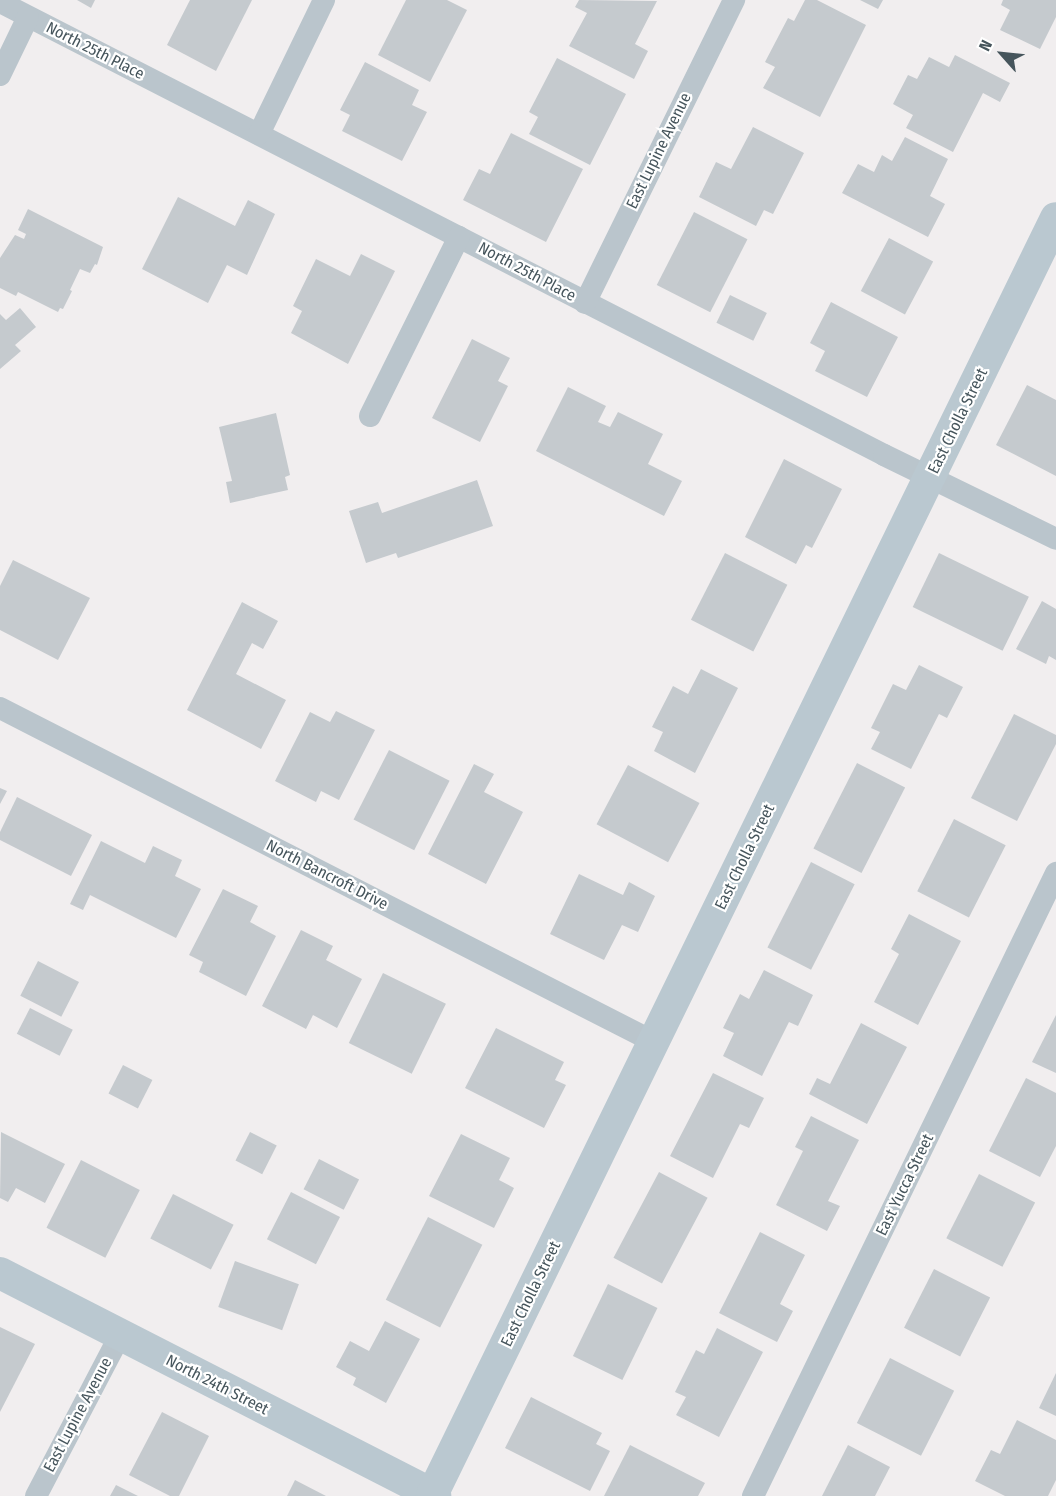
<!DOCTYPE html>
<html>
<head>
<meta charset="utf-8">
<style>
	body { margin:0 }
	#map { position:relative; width:1056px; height:1496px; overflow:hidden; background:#f1eeef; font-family:"Fira Sans Condensed",sans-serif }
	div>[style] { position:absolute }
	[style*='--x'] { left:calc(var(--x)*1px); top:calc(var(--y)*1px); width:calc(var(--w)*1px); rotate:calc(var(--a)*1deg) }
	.building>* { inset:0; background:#c5cace; transform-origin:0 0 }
	.street>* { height:22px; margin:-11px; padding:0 11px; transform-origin:11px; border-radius:11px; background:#bac5cc }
	.secondary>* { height:32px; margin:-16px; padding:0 16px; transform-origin:16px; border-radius:16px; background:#bac8d0 }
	span { translate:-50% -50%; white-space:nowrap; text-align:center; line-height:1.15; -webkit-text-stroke:4.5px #fff; paint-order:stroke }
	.street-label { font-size:16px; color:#46555c }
	.north { position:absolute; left:972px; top:24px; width:60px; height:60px; -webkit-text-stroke:4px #fff; paint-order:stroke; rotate:297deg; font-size:16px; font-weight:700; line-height:24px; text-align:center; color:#46555c }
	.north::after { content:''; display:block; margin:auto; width:21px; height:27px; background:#46555c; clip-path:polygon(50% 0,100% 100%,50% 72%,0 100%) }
</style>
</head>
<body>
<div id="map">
	<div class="building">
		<div style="clip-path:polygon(77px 0,95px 0,91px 8px)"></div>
		<div style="clip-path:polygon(190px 0,252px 0,216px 71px,167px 45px)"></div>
		<div style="clip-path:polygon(406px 0,447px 0,467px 10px,430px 82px,378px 55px)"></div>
		<div style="clip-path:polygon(579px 0,657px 1px,635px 44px,648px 51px,634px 79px,569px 46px,587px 13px,575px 7px)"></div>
		<div style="clip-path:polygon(805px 0,817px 0,866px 25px,820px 117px,763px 88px,775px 67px,765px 62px,788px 18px,794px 21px)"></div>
		<div style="clip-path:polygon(860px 0,883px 0,878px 9px)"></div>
		<div style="clip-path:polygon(1003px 0,1056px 0,1056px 17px,1040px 49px,1000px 30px,1010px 10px,1001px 5px)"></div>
		<div style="clip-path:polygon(955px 55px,1010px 83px,1000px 102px,983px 93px,953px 152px,906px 128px,913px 115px,893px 104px,908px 75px,917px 79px,929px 57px,949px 67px)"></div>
		<div style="clip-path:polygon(557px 58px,626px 94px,590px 165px,529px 134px,538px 117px,529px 112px)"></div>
		<div style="clip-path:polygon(365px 62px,419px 90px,412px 105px,427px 112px,402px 161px,342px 131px,350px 115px,340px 110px)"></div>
		<div style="clip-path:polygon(753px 127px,804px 153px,773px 214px,764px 210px,756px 226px,699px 197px,716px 162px,731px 169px)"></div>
		<div style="clip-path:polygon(511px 133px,583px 169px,546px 242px,463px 200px,479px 169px,490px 174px)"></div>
		<div style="clip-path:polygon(905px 137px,948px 159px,930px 196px,945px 204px,928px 237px,842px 193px,858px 164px,874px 172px,882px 155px,892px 161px)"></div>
		<div style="clip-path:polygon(178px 197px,235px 226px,248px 200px,275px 214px,247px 275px,227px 265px,208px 303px,142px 269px)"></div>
		<div style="clip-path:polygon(28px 209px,103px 247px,97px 265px,95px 264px,90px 273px,80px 269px,70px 290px,72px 291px,63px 309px,60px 308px,58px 312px,18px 292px,16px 296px,0 288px,0 258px,15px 235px,24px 239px,26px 234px,18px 230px)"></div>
		<div style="left:694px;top:212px;width:60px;height:82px;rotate:27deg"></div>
		<div style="left:889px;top:238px;width:50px;height:60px;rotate:28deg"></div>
		<div style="clip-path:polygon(361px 254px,395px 271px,348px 364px,291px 333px,302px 311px,293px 306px,316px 259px,350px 276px)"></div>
		<div style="left:730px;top:295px;width:41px;height:31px;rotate:26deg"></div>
		<div style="clip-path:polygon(831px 302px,898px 337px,867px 397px,815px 371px,825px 351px,810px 343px)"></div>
		<div style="clip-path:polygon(20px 308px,36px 327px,15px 345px,21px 351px,0 369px,0 314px,6px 320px)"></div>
		<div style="clip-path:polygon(472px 339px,510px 358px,498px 381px,508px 386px,480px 442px,432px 418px)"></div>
		<div style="clip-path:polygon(1027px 385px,1056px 400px,1056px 476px,996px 445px)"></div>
		<div style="clip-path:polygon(568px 387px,606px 406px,598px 422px,610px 427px,618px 412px,663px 434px,648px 464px,682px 481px,664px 516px,536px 451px)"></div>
		<div style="clip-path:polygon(276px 413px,290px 475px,285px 477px,288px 490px,230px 503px,226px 482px,232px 481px,219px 427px)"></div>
		<div style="clip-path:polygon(784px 459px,842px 489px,812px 548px,806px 545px,796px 564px,745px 537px)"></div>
		<div style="clip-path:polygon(477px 480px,493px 526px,398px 558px,396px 553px,366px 563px,349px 511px,378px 502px,382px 513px)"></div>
		<div style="left:725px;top:553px;width:70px;height:75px;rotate:27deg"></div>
		<div style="left:939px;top:553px;width:100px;height:60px;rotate:26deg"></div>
		<div style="clip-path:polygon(13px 560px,90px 598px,58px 660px,0 630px,0 586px)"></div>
		<div style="clip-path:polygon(1042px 601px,1056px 609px,1056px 660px,1049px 656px,1046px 664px,1016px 649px)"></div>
		<div style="clip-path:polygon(242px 602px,278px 621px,263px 649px,252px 643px,236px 674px,286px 700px,261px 749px,187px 710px)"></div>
		<div style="clip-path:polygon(919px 665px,963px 687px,947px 718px,939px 714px,911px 769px,871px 749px,880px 732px,871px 728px,893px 684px,906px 690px)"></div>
		<div style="clip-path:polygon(701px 669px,738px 688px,695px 773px,654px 751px,663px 732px,652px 727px,673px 686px,688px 694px)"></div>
		<div style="clip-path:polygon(336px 711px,375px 730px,339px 800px,321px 791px,316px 802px,275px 781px,310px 712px,330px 722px)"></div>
		<div style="clip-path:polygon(1014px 714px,1056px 735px,1056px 744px,1017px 821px,971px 798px)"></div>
		<div style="left:389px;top:750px;width:68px;height:78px;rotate:27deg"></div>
		<div style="left:857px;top:763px;width:54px;height:96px;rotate:27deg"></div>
		<div style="clip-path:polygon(474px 764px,494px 774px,484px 792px,523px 812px,486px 884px,428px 854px)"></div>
		<div style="left:628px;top:765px;width:81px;height:67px;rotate:28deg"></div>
		<div style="clip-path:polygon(0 788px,7px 791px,0 804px)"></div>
		<div style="clip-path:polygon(17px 797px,92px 835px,71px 876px,0 840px,0 832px)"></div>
		<div style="left:954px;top:819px;width:58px;height:81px;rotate:27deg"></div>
		<div style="clip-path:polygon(101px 841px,145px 863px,153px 846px,182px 860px,175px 876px,201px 889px,176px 938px,90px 895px,83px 910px,70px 904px)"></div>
		<div style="left:811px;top:862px;width:49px;height:96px;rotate:27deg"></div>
		<div style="clip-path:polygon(579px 874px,623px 895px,629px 882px,655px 896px,638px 932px,622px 925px,604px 960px,550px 934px)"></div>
		<div style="clip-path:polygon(223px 889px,258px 906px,250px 922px,276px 936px,246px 996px,199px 972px,203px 962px,189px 955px)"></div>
		<div style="clip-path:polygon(909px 914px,961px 941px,918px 1025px,874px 1002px,899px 954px,891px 949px)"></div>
		<div style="clip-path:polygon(301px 930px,333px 946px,326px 960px,362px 979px,337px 1028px,313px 1015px,306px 1029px,262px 1006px)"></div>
		<div style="left:38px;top:961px;width:46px;height:39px;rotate:27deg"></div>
		<div style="clip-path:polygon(764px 970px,813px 995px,798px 1026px,789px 1022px,762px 1076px,723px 1056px,734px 1033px,723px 1028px,740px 994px,749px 999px)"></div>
		<div style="left:383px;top:973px;width:70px;height:78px;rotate:26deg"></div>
		<div style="left:30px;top:1008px;width:48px;height:29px;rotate:27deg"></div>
		<div style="clip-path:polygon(1056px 1015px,1056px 1073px,1032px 1062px)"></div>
		<div style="clip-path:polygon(861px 1023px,907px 1047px,867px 1124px,809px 1094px,817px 1078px,830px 1084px)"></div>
		<div style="clip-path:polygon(496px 1028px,564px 1062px,555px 1080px,566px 1085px,544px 1128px,465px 1088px)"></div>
		<div style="left:123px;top:1065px;width:33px;height:32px;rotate:27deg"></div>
		<div style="clip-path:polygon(713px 1073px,764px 1098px,749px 1128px,740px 1124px,713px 1178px,670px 1156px)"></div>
		<div style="clip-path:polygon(1026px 1078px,1056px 1093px,1056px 1146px,1040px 1177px,989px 1151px)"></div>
		<div style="clip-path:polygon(811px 1116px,859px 1140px,828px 1201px,840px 1206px,827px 1231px,776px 1205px,803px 1151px,795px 1147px)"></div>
		<div style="clip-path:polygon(1px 1132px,65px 1164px,45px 1203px,16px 1188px,8px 1202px,0 1198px)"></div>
		<div style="left:250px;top:1132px;width:30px;height:32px;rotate:27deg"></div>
		<div style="clip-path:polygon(461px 1134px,510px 1158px,499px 1180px,514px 1188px,494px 1228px,429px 1196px)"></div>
		<div style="left:319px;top:1159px;width:45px;height:34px;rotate:27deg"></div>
		<div style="left:81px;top:1160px;width:66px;height:76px;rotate:27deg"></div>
		<div style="left:659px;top:1172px;width:55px;height:97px;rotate:28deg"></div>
		<div style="left:979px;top:1174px;width:63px;height:72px;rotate:27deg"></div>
		<div style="left:291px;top:1192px;width:55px;height:53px;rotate:27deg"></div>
		<div style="left:173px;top:1194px;width:68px;height:50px;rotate:27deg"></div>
		<div style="left:428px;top:1217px;width:61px;height:93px;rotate:27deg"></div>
		<div style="clip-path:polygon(760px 1232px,805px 1255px,780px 1304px,793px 1311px,777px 1342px,719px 1313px)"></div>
		<div style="left:235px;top:1261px;width:68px;height:49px;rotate:20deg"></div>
		<div style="left:934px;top:1269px;width:63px;height:66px;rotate:27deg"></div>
		<div style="left:608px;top:1284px;width:55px;height:80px;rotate:26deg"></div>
		<div style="clip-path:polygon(385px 1321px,420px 1339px,386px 1403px,353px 1385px,356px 1378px,336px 1367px,350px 1341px,369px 1351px)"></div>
		<div style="clip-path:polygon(0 1327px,35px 1344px,0 1412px)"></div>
		<div style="clip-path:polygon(717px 1328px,763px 1352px,719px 1437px,676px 1415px,686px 1397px,675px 1392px,696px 1350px,704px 1354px)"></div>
		<div style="left:890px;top:1358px;width:72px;height:73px;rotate:27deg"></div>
		<div style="clip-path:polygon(1056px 1373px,1056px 1416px,1039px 1408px)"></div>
		<div style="clip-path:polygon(531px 1397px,602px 1433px,596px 1444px,610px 1451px,590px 1491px,505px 1448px)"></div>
		<div style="clip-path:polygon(162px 1412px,209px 1436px,179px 1496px,170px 1496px,129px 1475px)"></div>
		<div style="clip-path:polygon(1017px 1420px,1056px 1440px,1056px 1480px,1048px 1496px,1005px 1496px,975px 1481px,991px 1450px,1000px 1454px)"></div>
		<div style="clip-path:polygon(630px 1445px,705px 1483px,698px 1496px,604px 1496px)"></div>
		<div style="clip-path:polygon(848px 1445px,890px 1467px,875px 1496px,822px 1496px)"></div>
		<div style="clip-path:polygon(295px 1480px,326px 1496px,287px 1496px)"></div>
		<div style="clip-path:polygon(116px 1485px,138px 1496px,110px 1496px)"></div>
	</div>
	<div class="street">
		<div style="--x:0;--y:2;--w:993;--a:27.13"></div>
		<div style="--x:884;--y:455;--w:191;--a:26"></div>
		<div style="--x:0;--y:75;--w:64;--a:-64.2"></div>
		<div style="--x:259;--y:134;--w:149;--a:-64.1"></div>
		<div style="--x:585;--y:303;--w:338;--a:-63.8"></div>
		<div style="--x:370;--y:416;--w:200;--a:-63.6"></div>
		<div style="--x:0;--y:708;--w:734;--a:27.05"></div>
		<div style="--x:36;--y:1496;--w:182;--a:-62.4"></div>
		<div style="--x:753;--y:1496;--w:693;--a:-64.06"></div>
	</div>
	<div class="secondary">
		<div style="--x:0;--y:1273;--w:489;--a:27.1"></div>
		<div style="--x:432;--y:1495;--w:1421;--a:-63.96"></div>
	</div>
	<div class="street-label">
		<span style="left:95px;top:51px;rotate:27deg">North 25th Place</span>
		<span style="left:659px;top:151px;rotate:-64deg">East Lupine Avenue</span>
		<span style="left:527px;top:272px;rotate:28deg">North 25th Place</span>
		<span style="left:958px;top:421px;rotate:-64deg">East Cholla Street</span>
		<span style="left:745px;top:857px;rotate:-64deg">East Cholla Street</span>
		<span style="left:327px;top:875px;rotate:27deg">North Bancroft Drive</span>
		<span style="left:905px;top:1185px;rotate:-64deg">East Yucca Street</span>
		<span style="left:531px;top:1294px;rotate:-64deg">East Cholla Street</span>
		<span style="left:217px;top:1385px;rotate:27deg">North 24th Street</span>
		<span style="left:78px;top:1415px;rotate:-62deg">East Lupine Avenue</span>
	</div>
	<div class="north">N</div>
</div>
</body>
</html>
